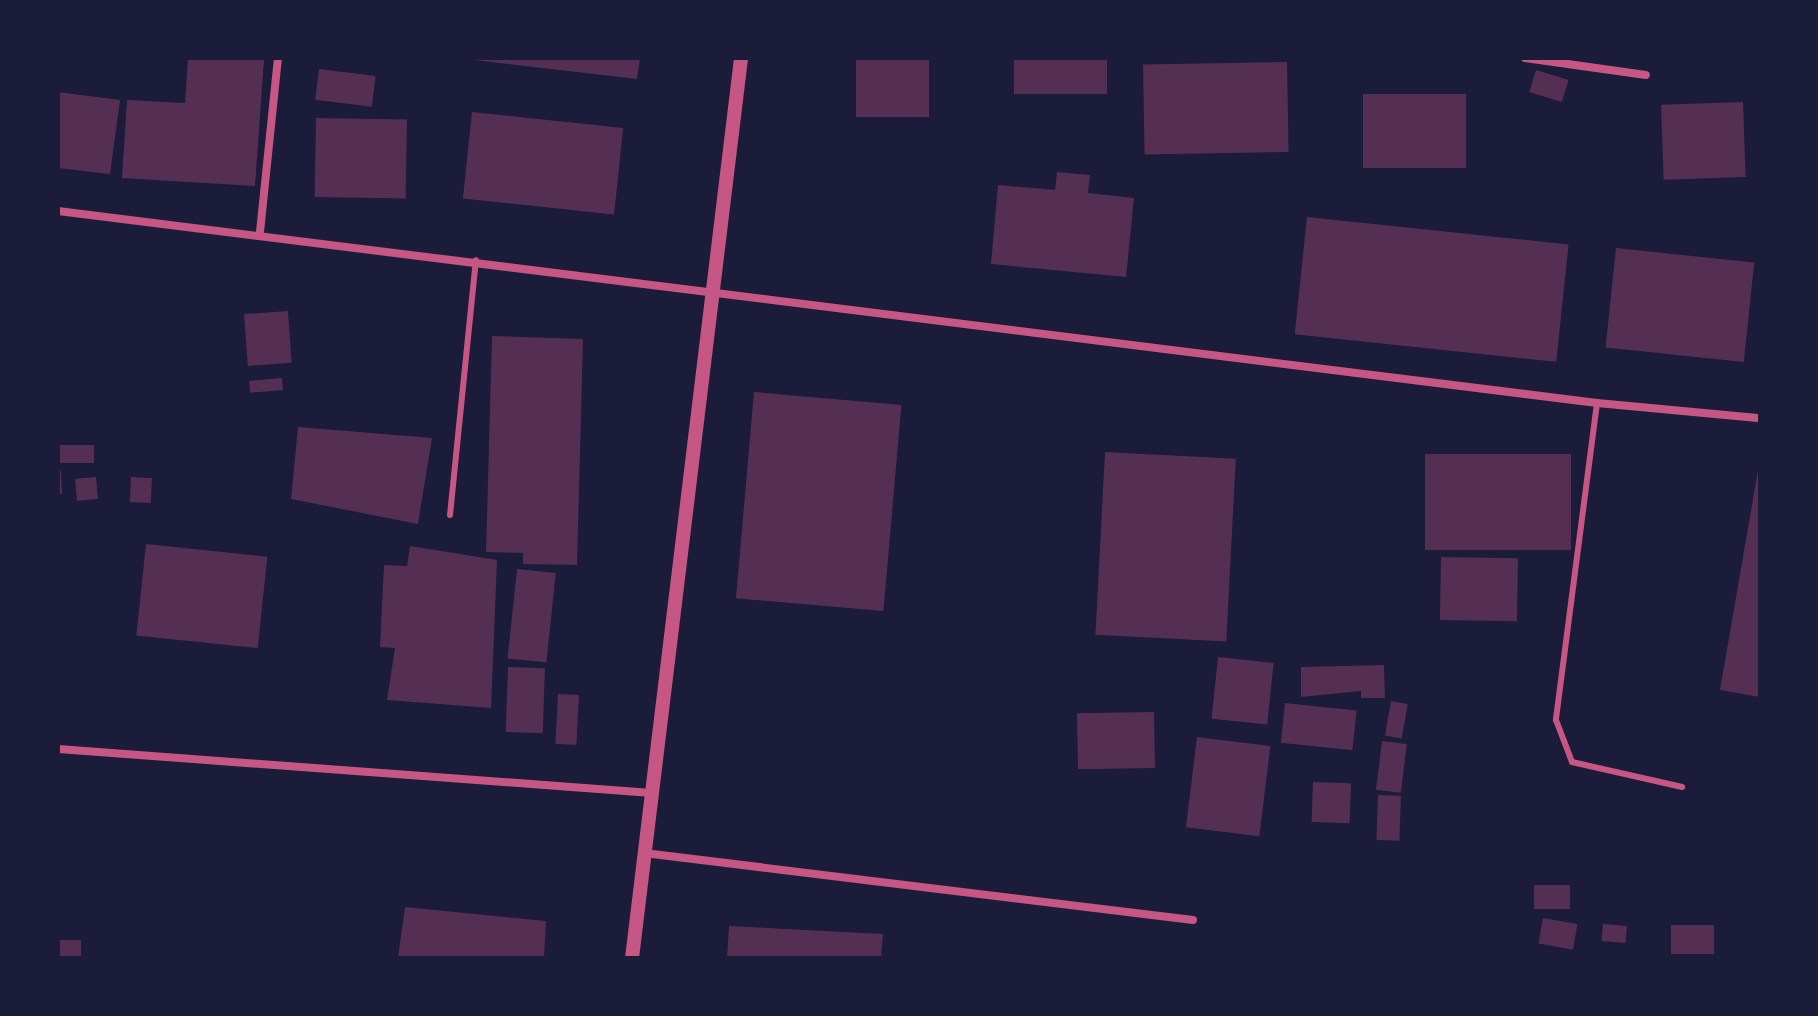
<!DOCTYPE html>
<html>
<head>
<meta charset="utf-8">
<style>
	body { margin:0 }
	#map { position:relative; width:1818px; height:1016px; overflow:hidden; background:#1b1b3a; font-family:Jost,sans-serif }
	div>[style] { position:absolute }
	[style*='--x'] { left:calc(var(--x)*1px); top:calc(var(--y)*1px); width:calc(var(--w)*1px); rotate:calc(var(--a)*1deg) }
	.building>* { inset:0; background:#542f53; transform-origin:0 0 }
	.service>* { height:6px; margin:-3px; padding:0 3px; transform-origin:3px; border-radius:3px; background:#c65784 }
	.minor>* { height:8px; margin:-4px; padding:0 4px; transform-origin:4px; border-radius:4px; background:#c65784 }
	.tertiary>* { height:14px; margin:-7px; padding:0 7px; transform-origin:7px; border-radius:7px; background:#c65784 }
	span { translate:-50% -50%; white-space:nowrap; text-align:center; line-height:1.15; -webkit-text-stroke:6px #1b1b3a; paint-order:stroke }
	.frame { position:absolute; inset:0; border:60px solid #1b1b3a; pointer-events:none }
</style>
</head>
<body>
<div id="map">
	<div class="building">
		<div style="clip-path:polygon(188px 58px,264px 60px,255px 186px,122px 178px,127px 100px,185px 103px)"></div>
		<div style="clip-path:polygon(457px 58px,640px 58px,637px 79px)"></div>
		<div style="left:856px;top:58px;width:73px;height:59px"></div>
		<div style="left:1014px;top:58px;width:93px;height:36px"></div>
		<div style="left:1287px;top:62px;width:90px;height:144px;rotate:89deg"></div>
		<div style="left:319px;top:69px;width:57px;height:31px;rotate:7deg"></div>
		<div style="left:1536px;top:70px;width:34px;height:23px;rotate:17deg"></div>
		<div style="clip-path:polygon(58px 92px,120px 100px,110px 174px,58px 168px)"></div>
		<div style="left:1363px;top:94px;width:103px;height:74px"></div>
		<div style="left:1743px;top:102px;width:75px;height:82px;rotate:88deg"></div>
		<div style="left:472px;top:112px;width:152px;height:87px;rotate:6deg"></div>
		<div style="left:316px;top:118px;width:91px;height:79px;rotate:1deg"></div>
		<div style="clip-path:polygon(1057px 172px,1090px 175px,1088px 193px,1134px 198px,1126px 277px,991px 264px,998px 185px,1055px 190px)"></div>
		<div style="left:1307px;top:217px;width:263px;height:118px;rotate:6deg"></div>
		<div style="left:1616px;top:248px;width:139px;height:100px;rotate:6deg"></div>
		<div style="left:288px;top:311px;width:52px;height:44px;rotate:86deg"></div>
		<div style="clip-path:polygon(492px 336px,583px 339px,577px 565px,523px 564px,523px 553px,486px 552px)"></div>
		<div style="left:282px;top:378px;width:12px;height:33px;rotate:85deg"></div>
		<div style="left:754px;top:392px;width:148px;height:207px;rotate:5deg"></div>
		<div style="clip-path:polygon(298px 427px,432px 438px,418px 524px,291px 499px)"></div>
		<div style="left:59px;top:445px;width:35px;height:18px"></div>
		<div style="left:1105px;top:452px;width:131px;height:183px;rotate:3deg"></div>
		<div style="left:1425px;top:454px;width:146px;height:96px"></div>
		<div style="clip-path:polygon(61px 470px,62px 494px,58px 494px,58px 471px)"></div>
		<div style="clip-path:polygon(1758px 470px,1760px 470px,1760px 697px,1720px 690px)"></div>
		<div style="left:96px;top:477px;width:22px;height:21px;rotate:85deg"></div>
		<div style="left:131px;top:477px;width:21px;height:25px;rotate:3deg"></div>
		<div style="left:146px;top:544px;width:122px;height:92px;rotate:6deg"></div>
		<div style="clip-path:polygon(410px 546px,497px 560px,491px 708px,387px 700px,395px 648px,380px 647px,384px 565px,407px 566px)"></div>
		<div style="left:1441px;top:557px;width:77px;height:63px;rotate:1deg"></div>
		<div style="left:517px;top:569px;width:39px;height:90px;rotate:6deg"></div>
		<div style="left:1218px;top:657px;width:56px;height:62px;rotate:6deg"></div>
		<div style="clip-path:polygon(1384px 665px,1385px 698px,1361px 698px,1361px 691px,1301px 697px,1301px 667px)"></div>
		<div style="left:508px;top:667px;width:37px;height:65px;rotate:2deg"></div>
		<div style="left:558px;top:694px;width:21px;height:50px;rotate:3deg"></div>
		<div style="left:1391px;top:701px;width:17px;height:35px;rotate:10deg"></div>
		<div style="left:1285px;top:703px;width:72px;height:40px;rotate:6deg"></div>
		<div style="left:1154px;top:712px;width:56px;height:77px;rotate:89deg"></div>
		<div style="left:1197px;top:737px;width:74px;height:91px;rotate:7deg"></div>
		<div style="left:1382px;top:741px;width:25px;height:49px;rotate:7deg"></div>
		<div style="left:1313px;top:782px;width:38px;height:40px;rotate:2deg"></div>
		<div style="left:1378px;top:795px;width:23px;height:45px;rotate:2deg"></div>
		<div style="left:1534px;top:885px;width:36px;height:24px"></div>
		<div style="clip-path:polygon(405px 907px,546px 921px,544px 958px,398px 958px)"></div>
		<div style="left:1543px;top:918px;width:35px;height:26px;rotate:10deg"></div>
		<div style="left:1603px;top:924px;width:24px;height:17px;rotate:5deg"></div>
		<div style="left:1671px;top:925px;width:43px;height:29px"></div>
		<div style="clip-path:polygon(729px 926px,883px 934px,881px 958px,727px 958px)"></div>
		<div style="left:58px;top:940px;width:23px;height:18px"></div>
	</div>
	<div class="service">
		<div style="--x:1597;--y:403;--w:320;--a:97.4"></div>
		<div style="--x:1556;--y:720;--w:45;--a:69.1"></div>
		<div style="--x:1572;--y:762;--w:113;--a:12.8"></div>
		<div style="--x:450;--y:515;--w:256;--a:-84.2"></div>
	</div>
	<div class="minor">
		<div style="--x:1525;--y:58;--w:122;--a:8"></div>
		<div style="--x:58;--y:211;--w:1551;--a:7.11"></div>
		<div style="--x:1597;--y:403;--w:164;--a:5.3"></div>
		<div style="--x:260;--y:232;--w:175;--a:-84.1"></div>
		<div style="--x:58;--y:749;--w:595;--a:4.24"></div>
		<div style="--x:644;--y:853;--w:553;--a:6.96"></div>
	</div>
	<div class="tertiary">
		<div style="--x:632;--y:958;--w:907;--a:-83.09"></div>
	</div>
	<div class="frame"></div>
</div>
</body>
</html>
